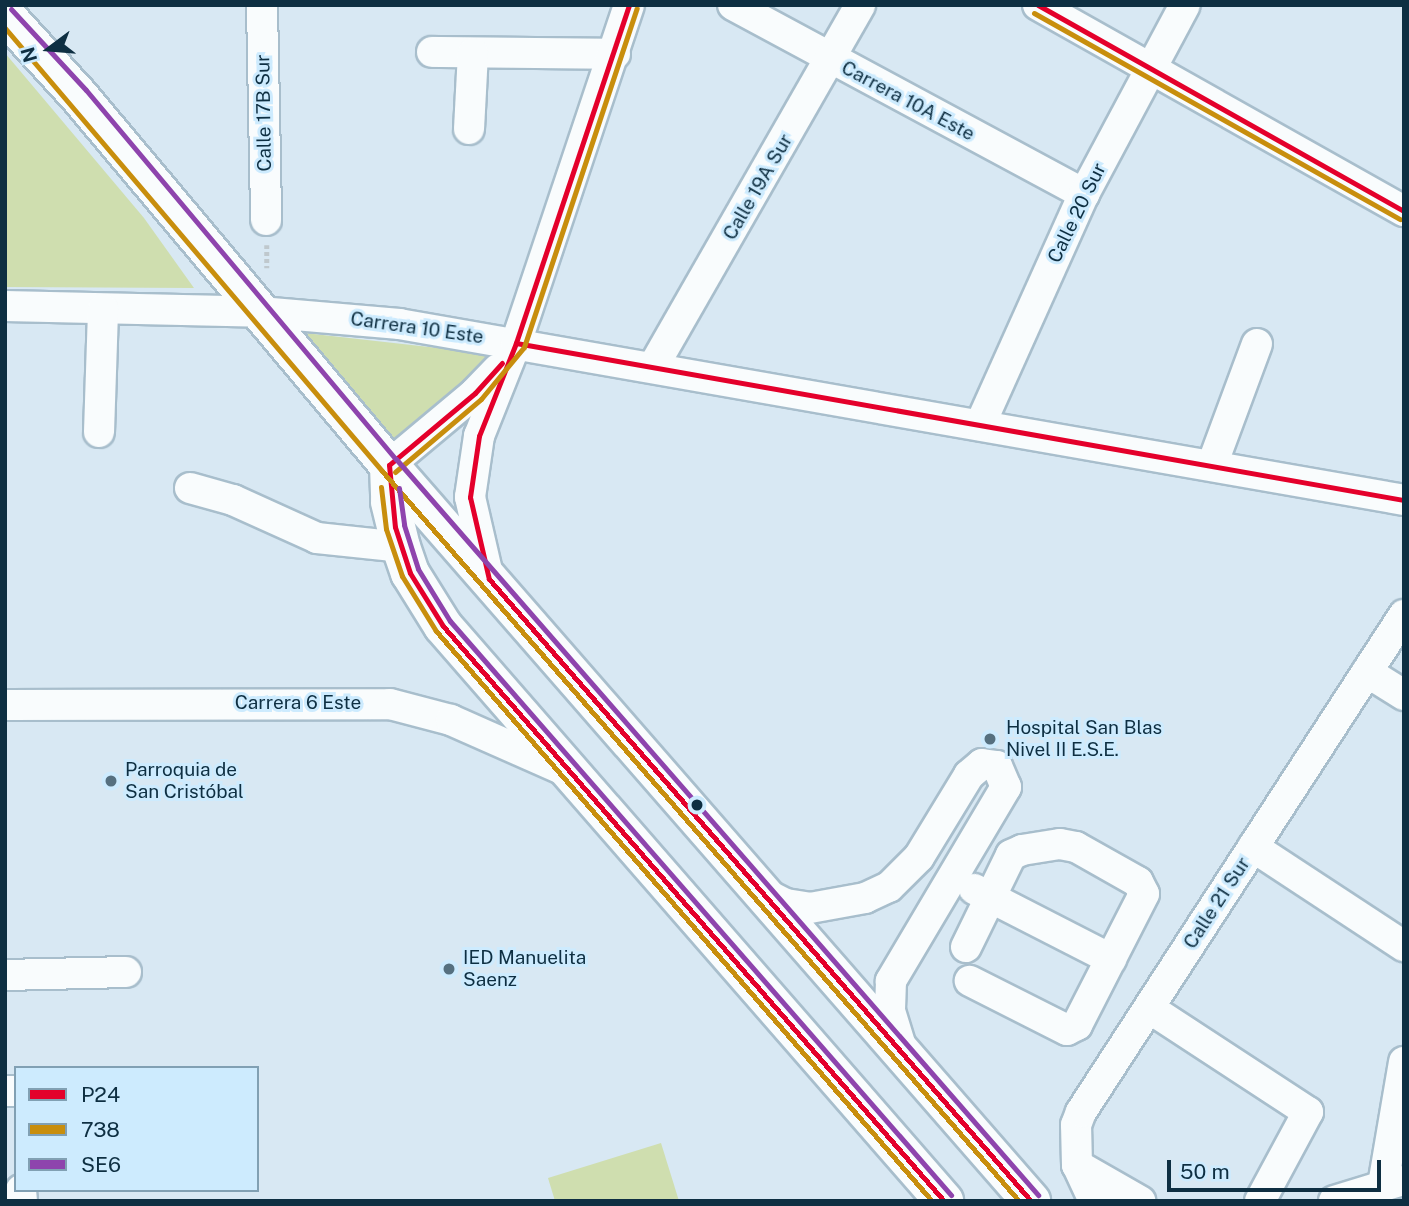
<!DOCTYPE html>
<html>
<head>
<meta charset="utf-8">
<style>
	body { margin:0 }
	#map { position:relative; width:1409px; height:1206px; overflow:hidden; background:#d8e8f3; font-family:"Public Sans",sans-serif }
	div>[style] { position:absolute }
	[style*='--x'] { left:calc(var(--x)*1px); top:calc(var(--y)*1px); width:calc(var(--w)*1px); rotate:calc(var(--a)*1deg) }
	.green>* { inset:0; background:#cfdeaf }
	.path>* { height:4.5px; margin-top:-2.25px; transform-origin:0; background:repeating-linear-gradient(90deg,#bfc8cd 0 3.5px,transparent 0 7px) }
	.roads { filter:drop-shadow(2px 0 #a8becc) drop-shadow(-2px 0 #a8becc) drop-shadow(0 2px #a8becc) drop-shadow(0 -2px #a8becc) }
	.minor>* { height:30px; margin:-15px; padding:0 15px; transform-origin:15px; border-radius:15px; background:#f9fcfd }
	.major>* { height:38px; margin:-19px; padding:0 19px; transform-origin:19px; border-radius:19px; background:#f9fcfd }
	.bus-1>* { height:5px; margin:-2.5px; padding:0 2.5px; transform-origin:2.5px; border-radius:2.5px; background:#e4002b }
	.bus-2>* { height:5px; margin:-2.5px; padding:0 2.5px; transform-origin:2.5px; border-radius:2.5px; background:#c88e0d }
	.bus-3>* { height:5px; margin:-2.5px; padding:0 2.5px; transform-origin:2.5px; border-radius:2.5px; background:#8e44ad }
	.dots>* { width:19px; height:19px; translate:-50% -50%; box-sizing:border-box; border:4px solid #cdebfe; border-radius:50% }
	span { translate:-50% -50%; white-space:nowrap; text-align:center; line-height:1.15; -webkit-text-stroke:6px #cdebfe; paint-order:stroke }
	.street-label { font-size:19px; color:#0e2f42 }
	.poi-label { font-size:19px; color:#0e2f42 }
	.left { translate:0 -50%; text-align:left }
	.frame { position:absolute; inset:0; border:7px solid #0e2f42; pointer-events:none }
	.legend { position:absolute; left:14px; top:1066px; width:245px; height:126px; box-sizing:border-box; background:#cdebfe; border:2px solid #81a0b3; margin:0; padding:9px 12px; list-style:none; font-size:21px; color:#0e2f42 }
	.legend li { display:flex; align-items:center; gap:14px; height:35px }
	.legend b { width:35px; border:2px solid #81a0b3 }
	.north { position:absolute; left:14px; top:14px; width:70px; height:70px; -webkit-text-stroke:5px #cdebfe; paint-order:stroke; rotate:254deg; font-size:19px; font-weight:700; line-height:28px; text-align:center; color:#0e2f42 }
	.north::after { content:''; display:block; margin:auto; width:24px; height:32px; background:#0e2f42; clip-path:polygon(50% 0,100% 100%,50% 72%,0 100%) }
	.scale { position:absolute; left:1167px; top:1160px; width:214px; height:32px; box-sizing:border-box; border:4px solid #0e2f42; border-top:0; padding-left:9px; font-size:21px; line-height:24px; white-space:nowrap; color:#0e2f42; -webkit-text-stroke:5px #cdebfe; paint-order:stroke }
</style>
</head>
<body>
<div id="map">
	<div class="green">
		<div style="clip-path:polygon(5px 53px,144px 218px,194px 288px,5px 287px)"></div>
		<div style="clip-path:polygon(296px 332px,438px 348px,494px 356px,392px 440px)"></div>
		<div style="clip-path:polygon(661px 1143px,679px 1201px,555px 1201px,548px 1178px)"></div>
	</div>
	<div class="path">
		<div style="--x:267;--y:245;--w:23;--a:90"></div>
	</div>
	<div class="roads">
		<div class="minor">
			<div style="--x:262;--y:5;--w:215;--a:88.9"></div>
			<div style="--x:733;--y:5;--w:399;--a:28.3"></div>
			<div style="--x:1038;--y:5;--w:420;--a:29.4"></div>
			<div style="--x:432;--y:52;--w:183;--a:0.6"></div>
			<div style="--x:469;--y:129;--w:76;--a:-87"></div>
			<div style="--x:5;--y:306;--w:255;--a:1.3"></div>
			<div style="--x:260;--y:312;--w:140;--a:4.9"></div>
			<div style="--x:399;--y:324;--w:1020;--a:9.93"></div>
			<div style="--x:653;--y:367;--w:417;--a:-60.2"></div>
			<div style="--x:980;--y:425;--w:253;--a:-65.8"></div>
			<div style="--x:1084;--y:194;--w:214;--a:-61.9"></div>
			<div style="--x:99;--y:432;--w:123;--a:-88.1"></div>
			<div style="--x:389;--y:465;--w:112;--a:-39.9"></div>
			<div style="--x:475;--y:393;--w:33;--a:-46"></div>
			<div style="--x:1212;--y:465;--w:129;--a:-69.6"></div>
			<div style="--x:190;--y:488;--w:45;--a:15.6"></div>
			<div style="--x:233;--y:500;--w:92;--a:24.3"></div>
			<div style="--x:317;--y:538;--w:84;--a:6.1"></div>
			<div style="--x:488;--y:575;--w:80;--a:-103"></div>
			<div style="--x:470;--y:497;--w:62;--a:-81.6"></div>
			<div style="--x:479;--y:436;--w:100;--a:-68.3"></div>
			<div style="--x:516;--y:343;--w:356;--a:-71.5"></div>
			<div style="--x:1367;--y:672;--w:44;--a:31.9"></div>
			<div style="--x:5;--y:705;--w:385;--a:-0.1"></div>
			<div style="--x:390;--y:704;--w:63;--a:14.7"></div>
			<div style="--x:451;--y:720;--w:126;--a:23.9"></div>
			<div style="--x:1253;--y:847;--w:181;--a:33.3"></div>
			<div style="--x:974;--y:889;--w:154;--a:27.1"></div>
			<div style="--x:764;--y:893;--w:25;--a:27"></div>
			<div style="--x:786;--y:904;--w:24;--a:9"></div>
			<div style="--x:810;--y:908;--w:56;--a:-10.3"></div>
			<div style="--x:865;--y:898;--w:26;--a:-25"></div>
			<div style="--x:889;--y:887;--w:42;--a:-45"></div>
			<div style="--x:919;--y:857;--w:96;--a:-58.6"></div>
			<div style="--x:969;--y:775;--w:17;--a:-40"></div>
			<div style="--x:982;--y:764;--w:15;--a:8"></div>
			<div style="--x:997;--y:766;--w:23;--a:67"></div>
			<div style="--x:1006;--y:787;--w:226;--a:120.7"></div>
			<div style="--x:891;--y:981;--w:30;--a:92"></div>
			<div style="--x:890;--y:1011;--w:41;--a:72.9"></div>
			<div style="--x:966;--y:947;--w:102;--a:-63.9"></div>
			<div style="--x:1011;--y:855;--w:12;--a:-24"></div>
			<div style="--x:1022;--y:850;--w:38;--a:-9"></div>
			<div style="--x:1060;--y:844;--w:16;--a:11"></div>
			<div style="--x:1076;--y:847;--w:71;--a:29.4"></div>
			<div style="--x:1138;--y:882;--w:13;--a:63"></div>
			<div style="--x:1144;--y:894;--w:147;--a:117.1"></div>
			<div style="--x:1077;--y:1025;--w:11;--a:153"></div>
			<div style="--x:1067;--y:1030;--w:109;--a:-153.2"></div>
			<div style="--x:5;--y:975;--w:121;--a:-1.4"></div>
			<div style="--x:1149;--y:1008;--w:190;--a:33.2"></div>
			<div style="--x:1308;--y:1112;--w:101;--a:118.3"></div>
			<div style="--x:5;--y:1091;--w:11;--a:0"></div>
			<div style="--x:1077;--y:1165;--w:73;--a:29.7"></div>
			<div style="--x:1383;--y:1185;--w:125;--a:-80.3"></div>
			<div style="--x:21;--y:1190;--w:11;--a:85"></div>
			<div style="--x:1094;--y:1201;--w:40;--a:-115"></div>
			<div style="--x:1077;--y:1165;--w:40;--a:-91.4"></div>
			<div style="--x:1076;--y:1125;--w:14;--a:-69"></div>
			<div style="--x:1081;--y:1112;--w:593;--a:-56.98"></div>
			<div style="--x:1334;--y:1201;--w:69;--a:-16.9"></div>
		</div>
		<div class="major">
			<div style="--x:5;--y:15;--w:110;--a:47.6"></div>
			<div style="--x:79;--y:96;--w:482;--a:50"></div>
			<div style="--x:389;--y:465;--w:977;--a:48.9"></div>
			<div style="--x:389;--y:465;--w:37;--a:88"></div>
			<div style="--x:390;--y:502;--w:46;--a:76.3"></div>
			<div style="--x:401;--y:547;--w:28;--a:71"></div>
			<div style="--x:410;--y:573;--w:62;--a:58.1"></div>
			<div style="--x:443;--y:626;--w:763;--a:48.93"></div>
		</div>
	</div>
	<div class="bus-1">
		<div style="--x:629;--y:5;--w:356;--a:108.5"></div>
		<div style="--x:516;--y:343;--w:100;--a:111.7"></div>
		<div style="--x:479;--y:436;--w:62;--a:98.4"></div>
		<div style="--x:470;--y:497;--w:84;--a:77"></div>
		<div style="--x:489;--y:579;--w:825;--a:48.93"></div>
		<div style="--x:1038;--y:5;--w:420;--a:29.4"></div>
		<div style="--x:516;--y:343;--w:902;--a:10.03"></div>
		<div style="--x:502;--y:363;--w:40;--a:132"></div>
		<div style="--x:475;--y:393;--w:112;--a:140.1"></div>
		<div style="--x:389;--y:465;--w:62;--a:84.5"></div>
		<div style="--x:395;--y:527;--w:48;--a:71.9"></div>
		<div style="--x:410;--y:573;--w:62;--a:58.1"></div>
		<div style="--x:443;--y:626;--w:763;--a:48.93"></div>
	</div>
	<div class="bus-2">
		<div style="--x:1034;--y:13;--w:420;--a:29.4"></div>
		<div style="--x:5;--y:28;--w:582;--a:49.6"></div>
		<div style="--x:382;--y:471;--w:969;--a:48.89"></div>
		<div style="--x:395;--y:472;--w:113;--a:-40.3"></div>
		<div style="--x:481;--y:399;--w:67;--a:-50.4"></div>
		<div style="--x:524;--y:347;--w:357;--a:-71.6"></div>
		<div style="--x:381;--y:487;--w:42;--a:83.2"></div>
		<div style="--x:386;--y:529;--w:50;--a:71.2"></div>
		<div style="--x:402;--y:576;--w:65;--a:58.3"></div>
		<div style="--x:436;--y:631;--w:756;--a:48.97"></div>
	</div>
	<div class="bus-3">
		<div style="--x:11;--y:9;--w:110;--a:47.2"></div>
		<div style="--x:86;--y:90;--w:482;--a:50"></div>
		<div style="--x:396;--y:459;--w:977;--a:48.9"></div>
		<div style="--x:399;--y:488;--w:37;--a:82"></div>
		<div style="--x:404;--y:525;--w:46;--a:72.3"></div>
		<div style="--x:418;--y:569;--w:61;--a:58.4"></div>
		<div style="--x:450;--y:621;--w:762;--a:48.88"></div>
	</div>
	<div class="dots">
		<div style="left:990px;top:739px;background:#557080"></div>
		<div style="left:111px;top:781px;background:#557080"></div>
		<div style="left:697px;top:805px;background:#0e2f42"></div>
		<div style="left:449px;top:969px;background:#557080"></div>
	</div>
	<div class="street-label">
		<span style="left:908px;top:101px;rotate:28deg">Carrera 10A Este</span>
		<span style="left:264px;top:113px;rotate:-91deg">Calle 17B Sur</span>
		<span style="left:758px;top:187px;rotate:-60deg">Calle 19A Sur</span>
		<span style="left:1077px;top:213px;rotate:-64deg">Calle 20 Sur</span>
		<span style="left:417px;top:328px;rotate:8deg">Carrera 10 Este</span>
		<span style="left:298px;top:703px">Carrera 6 Este</span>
		<span style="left:1217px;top:903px;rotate:-57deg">Calle 21 Sur</span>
	</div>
	<div class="poi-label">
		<span class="left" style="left:1006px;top:739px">Hospital San Blas<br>Nivel II E.S.E.</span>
		<span class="left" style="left:125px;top:781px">Parroquia de<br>San Cristóbal</span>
		<span class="left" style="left:463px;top:969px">IED Manuelita<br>Saenz</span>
	</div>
	<div class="frame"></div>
	<ul class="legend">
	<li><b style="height:9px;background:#e4002b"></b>P24</li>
	<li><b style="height:9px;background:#c88e0d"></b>738</li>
	<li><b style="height:9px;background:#8e44ad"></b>SE6</li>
	</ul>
	<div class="north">N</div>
	<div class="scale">50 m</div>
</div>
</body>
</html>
